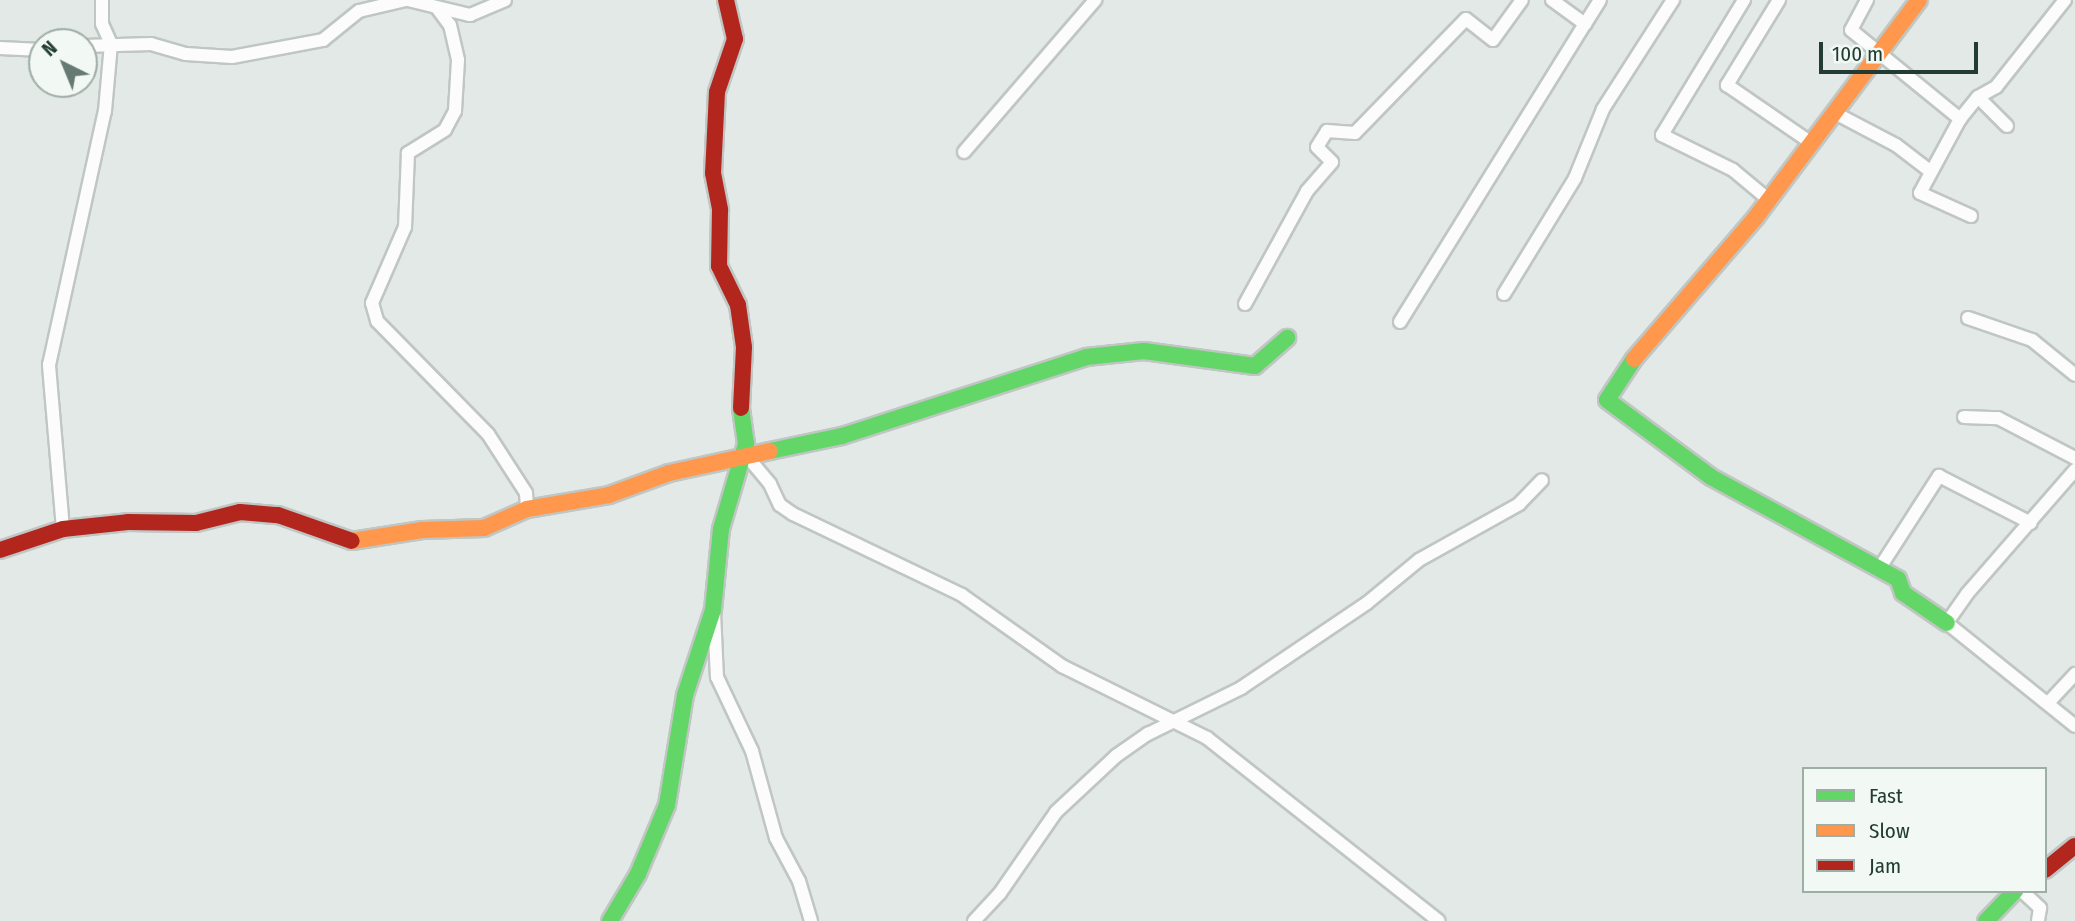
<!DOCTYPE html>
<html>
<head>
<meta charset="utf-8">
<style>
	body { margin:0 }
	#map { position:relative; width:2075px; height:921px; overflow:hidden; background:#e3e9e6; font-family:"Fira Sans Condensed",sans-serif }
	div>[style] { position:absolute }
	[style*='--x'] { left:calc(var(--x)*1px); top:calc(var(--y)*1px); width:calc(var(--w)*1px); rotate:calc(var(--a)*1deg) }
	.roads { filter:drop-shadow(2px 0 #c0c6c3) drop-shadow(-2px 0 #c0c6c3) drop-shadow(0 2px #c0c6c3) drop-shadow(0 -2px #c0c6c3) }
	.street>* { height:12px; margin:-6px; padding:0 6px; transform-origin:6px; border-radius:6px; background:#fbfcfb }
	.fast>* { height:16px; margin:-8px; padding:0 8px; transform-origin:8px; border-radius:8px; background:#63d668 }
	.slow>* { height:16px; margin:-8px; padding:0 8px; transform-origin:8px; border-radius:8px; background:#ff974d }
	.jam>* { height:16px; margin:-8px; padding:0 8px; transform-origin:8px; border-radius:8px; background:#b3261e }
	span { translate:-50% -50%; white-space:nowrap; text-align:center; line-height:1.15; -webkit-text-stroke:5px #f2f8f4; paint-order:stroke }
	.legend { position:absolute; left:1802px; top:767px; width:245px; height:126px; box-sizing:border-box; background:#f2f8f4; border:2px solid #9fada7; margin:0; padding:9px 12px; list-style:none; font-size:21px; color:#223c33 }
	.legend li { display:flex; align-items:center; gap:14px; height:35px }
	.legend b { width:35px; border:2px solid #9fada7 }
	.north { position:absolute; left:28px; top:28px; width:70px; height:70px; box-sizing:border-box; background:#f2f8f4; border:2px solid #9fada7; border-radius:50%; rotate:317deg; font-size:19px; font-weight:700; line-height:28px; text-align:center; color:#223c33 }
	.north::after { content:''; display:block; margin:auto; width:24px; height:32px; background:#667972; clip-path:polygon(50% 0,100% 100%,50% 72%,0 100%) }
	.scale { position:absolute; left:1819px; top:42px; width:159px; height:32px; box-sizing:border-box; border:4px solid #223c33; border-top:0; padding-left:9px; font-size:21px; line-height:24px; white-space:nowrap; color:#223c33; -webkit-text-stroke:5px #f2f8f4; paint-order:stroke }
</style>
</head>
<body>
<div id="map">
	<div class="roads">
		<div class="street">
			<div style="--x:408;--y:0;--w:64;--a:13.6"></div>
			<div style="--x:470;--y:15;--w:38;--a:-23"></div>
			<div style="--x:1552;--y:0;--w:41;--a:36"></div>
			<div style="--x:1585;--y:24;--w:28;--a:-58"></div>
			<div style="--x:1744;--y:0;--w:158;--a:121.3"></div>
			<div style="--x:1662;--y:135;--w:79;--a:26.2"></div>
			<div style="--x:1733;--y:170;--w:47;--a:39.8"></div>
			<div style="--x:1779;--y:0;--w:100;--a:121.5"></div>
			<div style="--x:1727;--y:85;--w:104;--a:34.5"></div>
			<div style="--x:1867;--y:0;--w:34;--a:118"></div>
			<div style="--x:1851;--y:30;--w:141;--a:39.2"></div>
			<div style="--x:1960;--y:119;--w:28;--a:-51"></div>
			<div style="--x:1978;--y:97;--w:41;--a:45"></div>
			<div style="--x:437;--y:8;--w:21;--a:53"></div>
			<div style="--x:450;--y:25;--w:36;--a:77"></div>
			<div style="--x:458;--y:60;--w:51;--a:93.4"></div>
			<div style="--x:455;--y:111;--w:21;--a:118"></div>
			<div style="--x:445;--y:130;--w:44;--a:148.1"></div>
			<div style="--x:408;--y:153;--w:74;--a:92.3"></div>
			<div style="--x:405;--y:227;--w:83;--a:113.5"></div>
			<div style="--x:372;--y:303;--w:19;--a:74"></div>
			<div style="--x:377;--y:321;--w:158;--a:45.5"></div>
			<div style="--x:488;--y:434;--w:70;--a:57.2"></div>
			<div style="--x:526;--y:493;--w:16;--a:86"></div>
			<div style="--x:84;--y:46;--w:67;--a:-1.7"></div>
			<div style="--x:151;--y:44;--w:36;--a:16"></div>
			<div style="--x:186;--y:54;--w:46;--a:3.7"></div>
			<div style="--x:232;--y:57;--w:93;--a:-10.6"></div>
			<div style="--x:323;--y:40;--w:46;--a:-38.9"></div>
			<div style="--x:359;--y:11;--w:47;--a:-13.4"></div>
			<div style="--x:0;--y:48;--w:42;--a:2.7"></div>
			<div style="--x:1978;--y:97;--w:21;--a:-29"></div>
			<div style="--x:1996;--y:87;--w:111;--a:-51.6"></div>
			<div style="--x:1835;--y:113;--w:69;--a:27.7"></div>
			<div style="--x:1896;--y:145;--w:44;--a:37.6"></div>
			<div style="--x:1960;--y:119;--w:84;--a:118.4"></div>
			<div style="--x:1920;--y:193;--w:56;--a:24.3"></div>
			<div style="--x:964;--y:152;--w:201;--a:-49.2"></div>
			<div style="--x:1504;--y:294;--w:136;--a:-58.5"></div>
			<div style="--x:1575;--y:178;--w:74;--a:-67.9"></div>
			<div style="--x:1603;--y:109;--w:130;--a:-57.3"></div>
			<div style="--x:1245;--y:304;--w:129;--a:-61.2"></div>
			<div style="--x:1307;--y:191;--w:38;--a:-49"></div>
			<div style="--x:1332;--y:162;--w:21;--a:-135"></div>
			<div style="--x:1317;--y:147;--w:19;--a:-58"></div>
			<div style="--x:1327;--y:131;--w:28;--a:4"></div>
			<div style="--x:1355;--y:133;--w:159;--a:-45.8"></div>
			<div style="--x:1466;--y:19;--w:34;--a:38"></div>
			<div style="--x:1493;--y:40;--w:49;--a:-54.1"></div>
			<div style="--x:1968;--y:318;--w:68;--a:19"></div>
			<div style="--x:2032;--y:340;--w:55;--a:39.1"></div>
			<div style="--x:1400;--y:322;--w:351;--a:-58.2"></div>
			<div style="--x:1964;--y:417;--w:34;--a:2"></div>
			<div style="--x:1998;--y:418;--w:87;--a:27.5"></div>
			<div style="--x:745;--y:454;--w:39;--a:50"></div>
			<div style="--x:770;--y:484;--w:23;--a:65"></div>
			<div style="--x:780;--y:505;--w:16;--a:35"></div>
			<div style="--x:793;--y:514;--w:187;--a:25.6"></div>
			<div style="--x:962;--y:595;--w:123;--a:35.4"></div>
			<div style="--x:1062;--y:666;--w:162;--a:26.4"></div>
			<div style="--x:1207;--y:738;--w:295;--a:38.3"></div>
			<div style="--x:2075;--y:470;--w:164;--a:131.1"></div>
			<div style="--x:1967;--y:594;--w:35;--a:125"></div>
			<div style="--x:1947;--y:623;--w:164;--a:38.8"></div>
			<div style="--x:63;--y:529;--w:165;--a:-94.9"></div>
			<div style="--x:49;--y:365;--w:260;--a:-77.6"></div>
			<div style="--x:105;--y:111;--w:67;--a:-84.9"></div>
			<div style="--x:111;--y:44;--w:22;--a:-114"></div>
			<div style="--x:102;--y:24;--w:24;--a:-90"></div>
			<div style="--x:1879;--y:569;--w:111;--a:-57.2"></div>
			<div style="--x:1939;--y:476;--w:103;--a:27.1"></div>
			<div style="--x:714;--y:612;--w:65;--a:87.4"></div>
			<div style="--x:717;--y:677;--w:82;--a:64.7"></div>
			<div style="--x:752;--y:751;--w:90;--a:74.6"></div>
			<div style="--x:776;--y:838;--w:49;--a:61.9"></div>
			<div style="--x:799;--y:881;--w:42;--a:73.3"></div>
			<div style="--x:2048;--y:703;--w:40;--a:-47"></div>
			<div style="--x:2022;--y:891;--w:25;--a:43"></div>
			<div style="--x:2040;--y:908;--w:13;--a:99"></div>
			<div style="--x:974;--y:921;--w:38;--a:-47"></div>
			<div style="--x:1000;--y:893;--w:98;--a:-55.3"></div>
			<div style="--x:1056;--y:812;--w:82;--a:-43"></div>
			<div style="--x:1116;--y:756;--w:39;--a:-35"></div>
			<div style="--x:1148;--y:734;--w:104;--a:-26.3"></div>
			<div style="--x:1241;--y:688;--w:152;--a:-34"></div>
			<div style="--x:1367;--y:603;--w:67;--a:-39.6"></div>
			<div style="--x:1419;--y:560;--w:115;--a:-29.2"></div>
			<div style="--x:1519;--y:504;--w:33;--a:-46"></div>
		</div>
		<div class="fast">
			<div style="--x:1634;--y:359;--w:49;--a:123.4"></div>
			<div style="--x:1607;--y:400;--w:129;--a:36.5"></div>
			<div style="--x:1711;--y:477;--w:213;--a:28.6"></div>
			<div style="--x:1898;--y:579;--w:15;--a:70"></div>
			<div style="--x:1903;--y:593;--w:53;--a:34.3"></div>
			<div style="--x:770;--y:451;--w:74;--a:-11.8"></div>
			<div style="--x:842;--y:436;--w:256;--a:-17.9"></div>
			<div style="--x:1086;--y:357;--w:58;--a:-5.9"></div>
			<div style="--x:1144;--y:351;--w:112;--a:7.7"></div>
			<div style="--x:1255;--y:366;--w:43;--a:-41.2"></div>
			<div style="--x:610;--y:921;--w:55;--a:-59.2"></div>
			<div style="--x:638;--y:874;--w:75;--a:-67.2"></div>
			<div style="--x:667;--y:805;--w:111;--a:-80.7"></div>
			<div style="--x:685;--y:695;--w:89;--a:-71.8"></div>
			<div style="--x:713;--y:610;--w:81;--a:-84.4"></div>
			<div style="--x:721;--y:529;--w:89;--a:-73.6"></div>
			<div style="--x:746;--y:444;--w:36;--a:-98"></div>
			<div style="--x:1986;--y:921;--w:42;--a:-46"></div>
		</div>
		<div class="slow">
			<div style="--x:1634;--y:359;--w:187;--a:-49.3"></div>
			<div style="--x:1756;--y:217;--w:271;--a:-53.1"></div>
			<div style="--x:352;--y:541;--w:71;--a:-8.9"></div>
			<div style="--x:422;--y:530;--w:62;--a:-1.8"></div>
			<div style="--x:484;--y:528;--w:47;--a:-23.8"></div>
			<div style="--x:527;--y:509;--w:83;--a:-9.7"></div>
			<div style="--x:609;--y:495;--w:64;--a:-20.1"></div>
			<div style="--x:669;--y:473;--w:103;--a:-12.3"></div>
		</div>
		<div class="jam">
			<div style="--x:726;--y:0;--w:40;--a:77"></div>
			<div style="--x:735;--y:39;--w:56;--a:108.8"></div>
			<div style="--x:717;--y:92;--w:81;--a:92.8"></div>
			<div style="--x:713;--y:173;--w:38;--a:79"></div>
			<div style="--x:720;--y:210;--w:56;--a:91"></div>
			<div style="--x:719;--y:266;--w:43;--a:64"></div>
			<div style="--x:738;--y:305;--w:42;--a:81.9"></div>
			<div style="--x:744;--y:347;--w:61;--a:92.8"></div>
			<div style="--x:0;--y:550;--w:66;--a:-18.4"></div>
			<div style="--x:63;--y:529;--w:65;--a:-6.1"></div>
			<div style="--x:128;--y:522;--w:68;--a:0.8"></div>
			<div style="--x:196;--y:523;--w:45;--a:-14"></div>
			<div style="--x:240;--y:512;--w:38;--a:5"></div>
			<div style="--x:278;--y:515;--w:78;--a:19.4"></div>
			<div style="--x:2045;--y:870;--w:38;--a:-39"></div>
		</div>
	</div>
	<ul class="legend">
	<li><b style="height:9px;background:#63d668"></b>Fast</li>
	<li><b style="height:9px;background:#ff974d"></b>Slow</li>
	<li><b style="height:9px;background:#b3261e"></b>Jam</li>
	</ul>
	<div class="north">N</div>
	<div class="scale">100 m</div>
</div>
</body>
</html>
